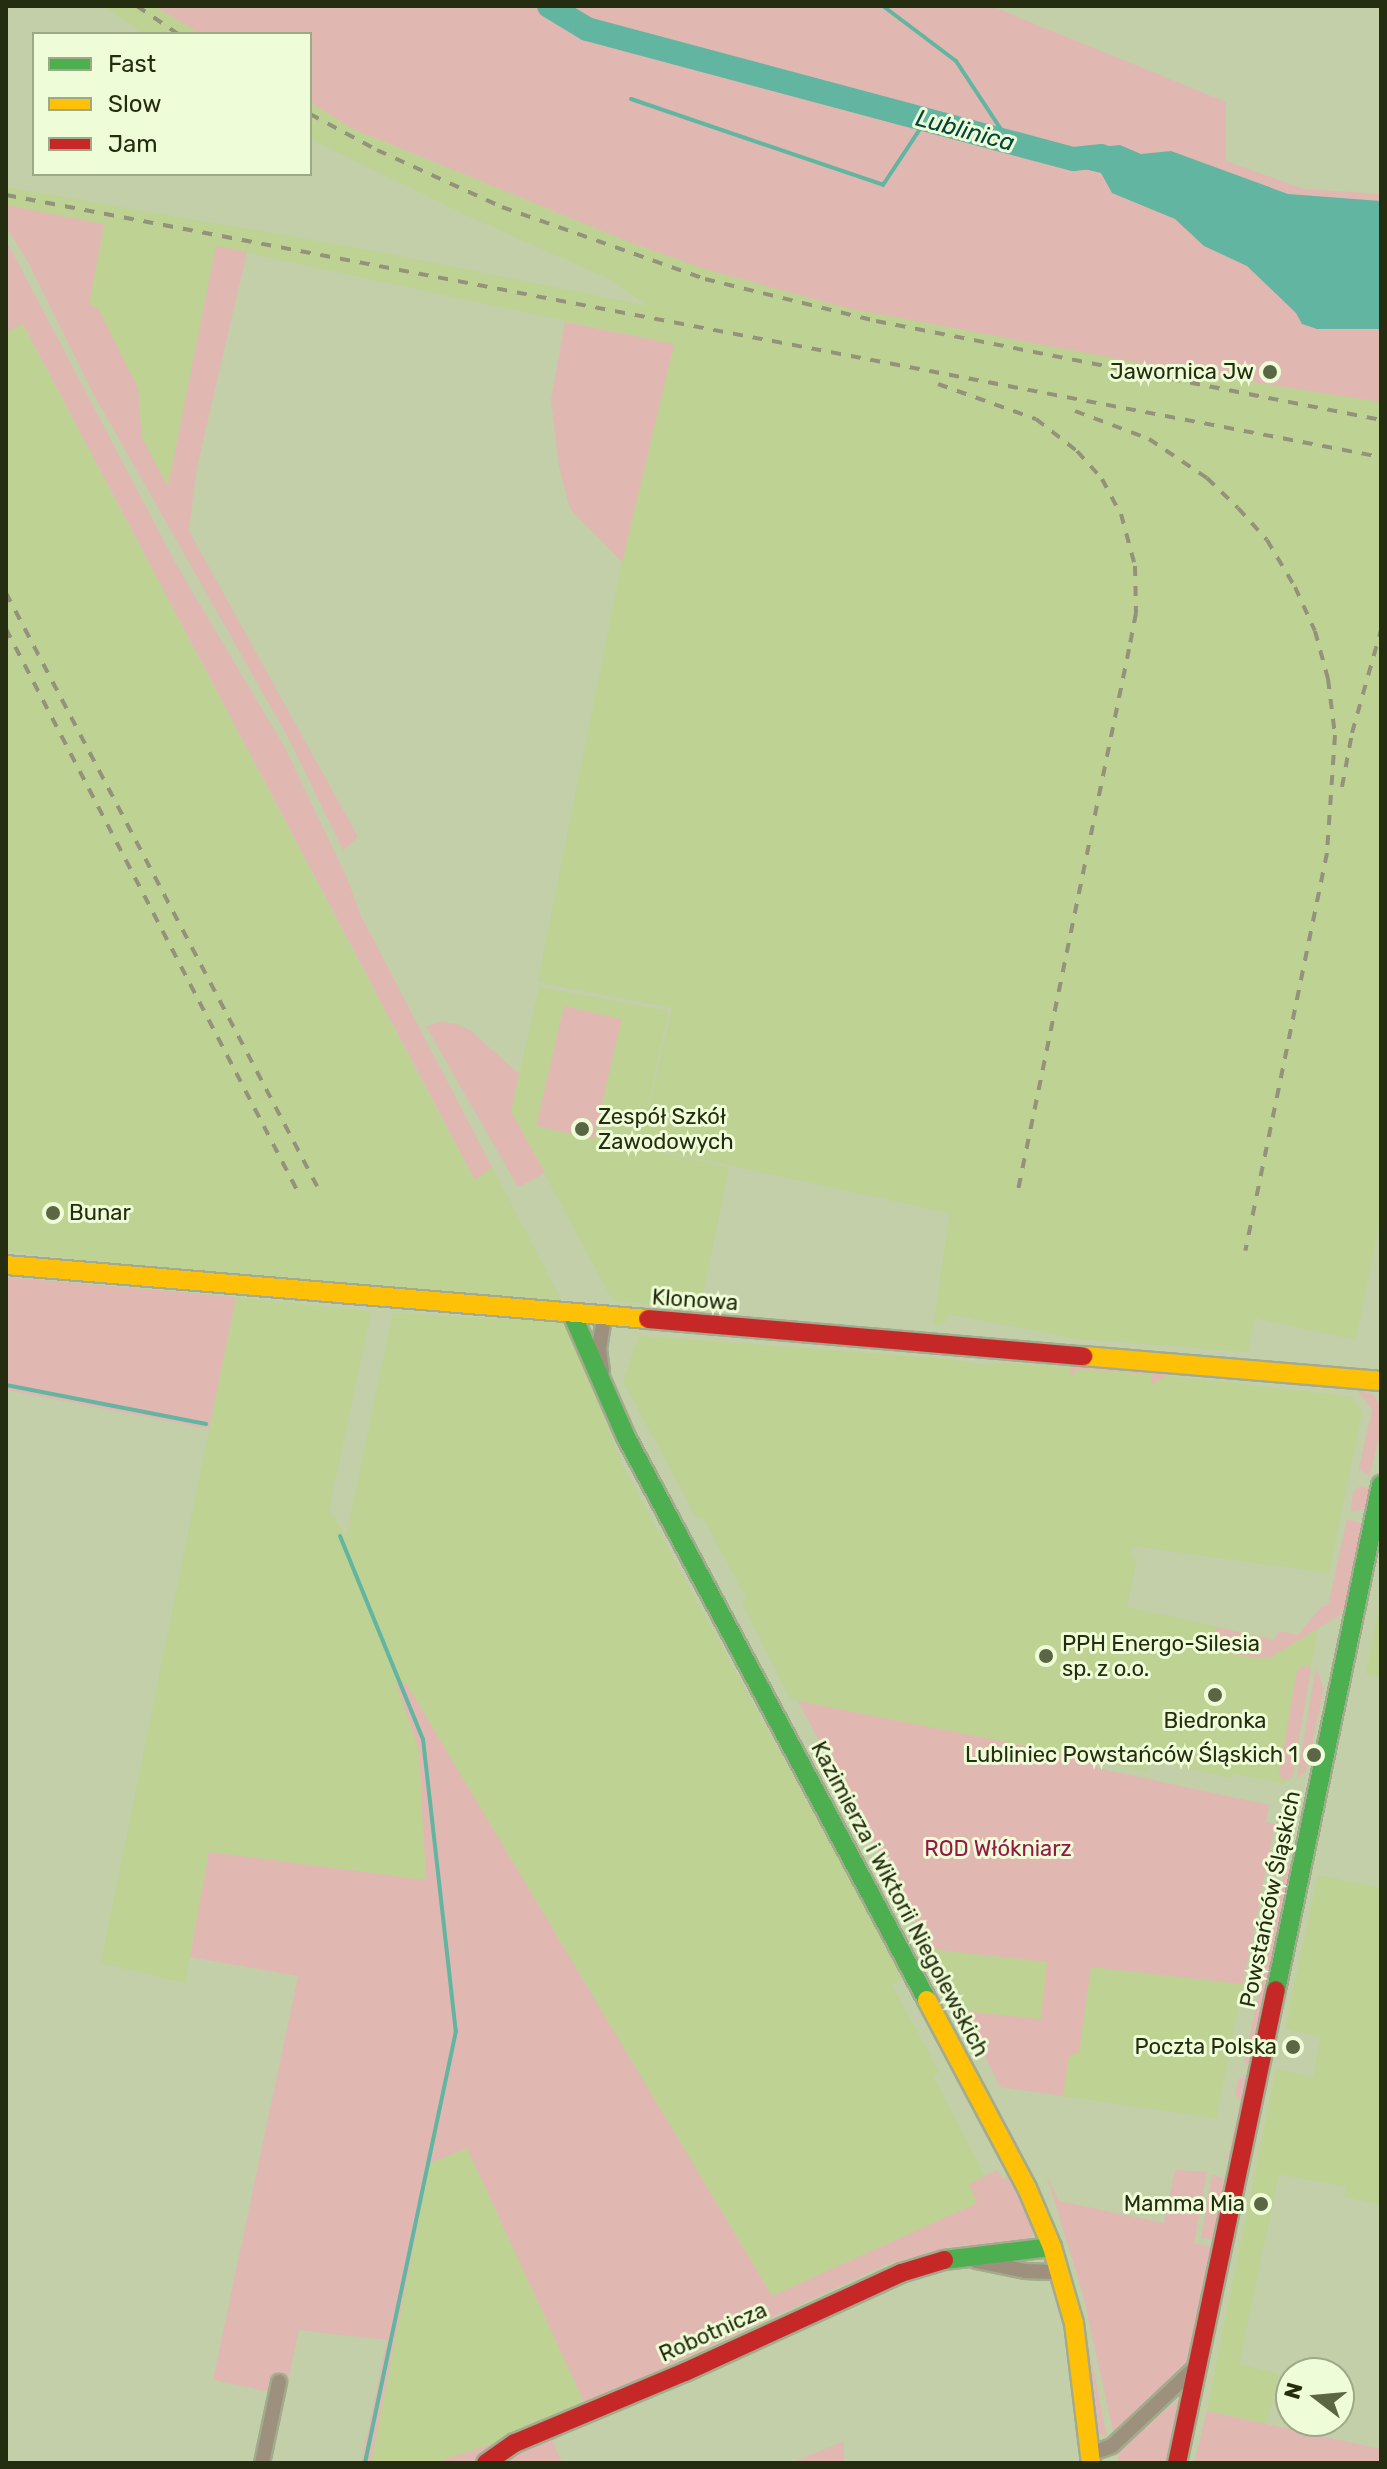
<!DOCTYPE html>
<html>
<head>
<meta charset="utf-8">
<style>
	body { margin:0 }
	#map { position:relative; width:1387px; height:2469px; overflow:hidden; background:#c2cfa8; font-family:Rubik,sans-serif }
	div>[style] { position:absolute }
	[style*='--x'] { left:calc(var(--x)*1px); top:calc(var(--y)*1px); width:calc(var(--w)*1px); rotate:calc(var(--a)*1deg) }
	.built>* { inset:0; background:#bed294 }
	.green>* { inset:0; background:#e0b8b1; transform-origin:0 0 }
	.water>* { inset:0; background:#62b5a0 }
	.stream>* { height:4px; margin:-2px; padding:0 2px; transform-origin:2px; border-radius:2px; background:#62b5a0 }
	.river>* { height:24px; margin:-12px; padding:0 12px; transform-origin:12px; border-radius:12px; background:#62b5a0 }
	.roads { filter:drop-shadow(2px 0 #a2ab8d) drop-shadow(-2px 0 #a2ab8d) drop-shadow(0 2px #a2ab8d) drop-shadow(0 -2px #a2ab8d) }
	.street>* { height:14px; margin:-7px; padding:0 7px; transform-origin:7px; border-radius:7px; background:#9d917e }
	.fast>* { height:18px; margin:-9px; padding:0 9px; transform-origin:9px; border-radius:9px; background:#4caf50 }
	.slow>* { height:18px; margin:-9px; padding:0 9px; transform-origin:9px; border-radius:9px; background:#ffc107 }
	.jam>* { height:18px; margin:-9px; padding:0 9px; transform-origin:9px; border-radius:9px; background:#c62828 }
	.rail>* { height:4px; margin-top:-2px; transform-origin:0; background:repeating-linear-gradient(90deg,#92937a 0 10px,transparent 0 20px) }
	.dots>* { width:22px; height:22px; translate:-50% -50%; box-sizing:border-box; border:4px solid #eefcd7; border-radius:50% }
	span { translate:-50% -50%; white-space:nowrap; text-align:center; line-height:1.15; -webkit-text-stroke:6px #eefcd7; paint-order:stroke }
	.poi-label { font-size:22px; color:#242d10 }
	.right { translate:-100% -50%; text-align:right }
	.left { translate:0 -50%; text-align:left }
	.street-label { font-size:22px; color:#242d10 }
	.park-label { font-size:22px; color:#911847 }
	.water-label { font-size:24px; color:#00453e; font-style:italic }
	.frame { position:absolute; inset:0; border:8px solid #242d10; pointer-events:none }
	.legend { position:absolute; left:32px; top:32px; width:280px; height:144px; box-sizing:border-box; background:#eefcd7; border:2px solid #9da987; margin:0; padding:10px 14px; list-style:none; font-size:24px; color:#242d10 }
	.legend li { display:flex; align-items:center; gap:16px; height:40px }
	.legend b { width:40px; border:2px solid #9da987 }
	.north { position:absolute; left:1275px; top:2357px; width:80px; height:80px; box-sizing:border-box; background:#eefcd7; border:2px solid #9da987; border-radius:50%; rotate:286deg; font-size:22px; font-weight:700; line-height:32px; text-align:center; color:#242d10 }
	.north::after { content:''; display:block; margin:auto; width:28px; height:36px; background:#5b6645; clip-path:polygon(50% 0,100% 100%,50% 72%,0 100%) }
</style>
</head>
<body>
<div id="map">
	<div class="built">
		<div style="clip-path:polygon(103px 6px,155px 6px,200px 34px,144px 34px)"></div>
		<div style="clip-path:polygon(310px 102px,351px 128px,627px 241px,705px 269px,847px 308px,1189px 372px,1381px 402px,1381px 1215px,1356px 1340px,1254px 1318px,1248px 1352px,1078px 1339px,948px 1314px,946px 1322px,933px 1326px,950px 1213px,640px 1146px,672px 1008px,538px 982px,622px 562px,674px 344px,216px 246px,168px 488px,142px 438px,138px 388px,89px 305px,104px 224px,6px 205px,6px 187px,380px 252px,648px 306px,610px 279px,457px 211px,310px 138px)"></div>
		<div style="clip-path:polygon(22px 323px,474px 1180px,492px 1167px,561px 1300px,170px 1270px,6px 1251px,6px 332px)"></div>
		<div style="clip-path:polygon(539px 987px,668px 1011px,639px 1147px,729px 1168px,700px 1308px,613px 1301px,511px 1111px)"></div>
		<div style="clip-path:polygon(236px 1297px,371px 1312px,329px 1510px,346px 1537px,393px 1313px,560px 1322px,569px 1331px,623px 1467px,904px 1978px,892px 1985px,939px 2072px,933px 2076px,985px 2176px,969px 2184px,978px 2203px,773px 2297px,406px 1683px,397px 1683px,419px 1750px,426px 1880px,209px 1852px,185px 1983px,101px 1963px)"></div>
		<div style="clip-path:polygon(639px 1336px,947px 1359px,983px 1365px,1007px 1363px,1152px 1374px,1352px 1397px,1362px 1412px,1329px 1573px,1133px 1546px,1131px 1558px,1137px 1560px,1127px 1607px,1293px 1643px,1318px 1628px,1290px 1781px,1281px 1783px,1235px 1774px,1230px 1778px,1151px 1759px,1148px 1771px,790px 1699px,742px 1603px,746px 1598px,704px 1519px,696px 1517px,623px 1381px)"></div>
		<div style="clip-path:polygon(1381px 1599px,1381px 1677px,1366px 1674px)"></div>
		<div style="clip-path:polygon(1318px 1875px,1381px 1888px,1381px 2205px,1344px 2196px,1346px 2187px,1279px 2174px,1239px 2364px,1279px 2374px,1267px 2424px,1207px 2411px,1276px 2069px,1313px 2077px,1321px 2037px,1285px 2029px)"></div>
		<div style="clip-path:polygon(930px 1949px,1243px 1984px,1216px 2118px,1001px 2087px)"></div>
		<div style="clip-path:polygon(467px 2148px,585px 2404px,498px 2442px,434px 2463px,371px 2463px,430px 2163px)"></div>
	</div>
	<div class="green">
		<div style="clip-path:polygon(155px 6px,991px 6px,1226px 102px,1226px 161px,1304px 189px,1381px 194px,1381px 402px,1189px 372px,847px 308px,705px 269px,627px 241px,351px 128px,310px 102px,310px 34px,200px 34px)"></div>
		<div style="clip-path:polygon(6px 205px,104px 224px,89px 305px,98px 308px,138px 388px,142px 438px,168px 487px,216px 246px,247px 252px,197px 467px,189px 531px,358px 837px,343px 850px,289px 739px,93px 393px,26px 258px,6px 227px)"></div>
		<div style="clip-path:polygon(6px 240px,176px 564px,285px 748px,347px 878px,362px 918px,492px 1167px,475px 1180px,23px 324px,6px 332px)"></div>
		<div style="clip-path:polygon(565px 322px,674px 344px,622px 562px,570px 509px,559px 467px,551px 400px)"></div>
		<div style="left:564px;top:1006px;width:59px;height:123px;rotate:13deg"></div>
		<div style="clip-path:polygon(440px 1022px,457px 1024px,471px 1031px,519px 1074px,511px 1111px,545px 1173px,518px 1187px,426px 1026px)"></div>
		<div style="clip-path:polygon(6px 1277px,236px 1297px,209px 1429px,6px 1390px)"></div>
		<div style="clip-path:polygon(1072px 1366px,1077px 1366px,1173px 1372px,1151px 1384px,1151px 1374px,1075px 1369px,1074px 1376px,1069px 1372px)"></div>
		<div style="clip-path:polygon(1357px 1390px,1374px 1395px,1381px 1407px,1381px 1431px,1369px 1476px,1359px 1469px,1372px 1409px)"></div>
		<div style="clip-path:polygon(1361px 1486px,1369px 1488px,1366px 1509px,1351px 1512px,1353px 1491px)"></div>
		<div style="clip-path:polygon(1347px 1519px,1363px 1524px,1346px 1606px,1340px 1615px,1271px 1657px,1256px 1658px,1211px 1650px,1217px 1627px,1274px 1640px,1279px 1631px,1298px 1635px,1322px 1606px,1328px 1606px)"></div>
		<div style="clip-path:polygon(1306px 1665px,1311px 1669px,1292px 1778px,1283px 1780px,1279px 1774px,1297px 1670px)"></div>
		<div style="clip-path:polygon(1316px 1668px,1324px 1689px,1306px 1771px,1297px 1778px)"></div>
		<div style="clip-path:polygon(396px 1683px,406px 1683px,772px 2296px,977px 2203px,969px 2184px,997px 2170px,1003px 2179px,1012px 2175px,1035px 2228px,1032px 2236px,1019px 2243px,954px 2246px,888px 2264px,585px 2404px,467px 2148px,430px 2163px,371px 2463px,361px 2463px,387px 2340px,299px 2330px,288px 2380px,271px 2392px,213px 2380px,298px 1976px,190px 1957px,209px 1852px,426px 1880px,419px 1750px)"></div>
		<div style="clip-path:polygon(798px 1701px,1097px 1760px,1097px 1768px,1269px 1805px,1266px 1822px,1275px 1824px,1243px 1984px,1091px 1967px,1079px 2052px,1069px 2056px,1063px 2096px,1000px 2087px,962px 2011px,1041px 2019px,1047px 1962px,930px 1949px)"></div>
		<div style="clip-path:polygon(1294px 1862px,1253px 2064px,1244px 2063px,1286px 1864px)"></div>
		<div style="clip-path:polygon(1245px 2075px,1250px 2080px,1238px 2140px,1231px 2158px,1224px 2158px,1229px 2154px,1240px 2102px,1235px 2094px,1238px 2080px)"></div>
		<div style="clip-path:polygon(1175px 2170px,1207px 2172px,1194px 2243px,1213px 2247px,1192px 2353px,1177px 2376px,1114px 2435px,1082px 2291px,1046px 2174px,1059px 2201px,1164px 2223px)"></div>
		<div style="clip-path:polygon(1212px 2174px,1227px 2180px,1215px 2240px,1201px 2238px)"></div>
		<div style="clip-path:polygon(1084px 2343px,1088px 2343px,1107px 2437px,1095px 2432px)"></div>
		<div style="clip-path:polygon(1182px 2396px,1167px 2463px,1118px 2463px,1119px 2450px)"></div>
		<div style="clip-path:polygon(1207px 2411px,1381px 2449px,1381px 2463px,1194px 2463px)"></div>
		<div style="clip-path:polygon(552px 2440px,562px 2463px,500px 2463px,498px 2459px)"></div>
		<div style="clip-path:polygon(844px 2441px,844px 2463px,792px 2463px)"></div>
		<div style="clip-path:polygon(498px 2442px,478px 2463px,434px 2463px)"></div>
	</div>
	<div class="water">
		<div style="clip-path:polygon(1120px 145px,1141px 154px,1171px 151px,1288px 194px,1381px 201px,1381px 329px,1317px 329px,1302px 324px,1296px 313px,1247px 266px,1204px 246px,1175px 219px,1112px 193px,1101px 173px,1076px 167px,1073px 159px,1099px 147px)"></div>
	</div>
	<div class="stream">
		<div style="--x:883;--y:6;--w:91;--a:37"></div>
		<div style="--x:956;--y:61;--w:98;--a:56.6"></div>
		<div style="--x:631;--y:99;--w:266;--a:18.8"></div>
		<div style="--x:883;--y:185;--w:78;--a:-56.5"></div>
		<div style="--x:6;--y:1385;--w:204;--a:11"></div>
		<div style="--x:340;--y:1536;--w:219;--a:67.8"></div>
		<div style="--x:423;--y:1739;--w:294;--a:83.6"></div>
		<div style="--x:456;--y:2031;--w:441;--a:101.9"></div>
	</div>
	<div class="river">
		<div style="--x:549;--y:6;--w:44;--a:31.2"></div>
		<div style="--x:587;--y:29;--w:503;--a:14.98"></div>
		<div style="--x:1073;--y:159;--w:29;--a:-6"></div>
	</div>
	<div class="roads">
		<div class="street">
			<div style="--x:602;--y:1371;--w:22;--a:-98"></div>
			<div style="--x:599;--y:1349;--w:32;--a:-81"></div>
			<div style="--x:976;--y:2261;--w:50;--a:11.5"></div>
			<div style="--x:1025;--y:2271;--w:35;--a:2"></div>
			<div style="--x:1090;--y:2454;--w:23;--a:-20"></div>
			<div style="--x:1112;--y:2446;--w:120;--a:-43.3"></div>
			<div style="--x:262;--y:2463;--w:83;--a:-78.1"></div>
		</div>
		<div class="fast">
			<div style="--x:572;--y:1314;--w:134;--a:66.3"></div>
			<div style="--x:626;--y:1437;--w:638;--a:61.87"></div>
			<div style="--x:1276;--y:1990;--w:516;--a:-78.25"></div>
			<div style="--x:944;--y:2260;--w:109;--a:-6.9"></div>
		</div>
		<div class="slow">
			<div style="--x:6;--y:1265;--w:644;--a:4.81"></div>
			<div style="--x:1083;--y:1356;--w:299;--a:4.8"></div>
			<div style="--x:927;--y:2000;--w:213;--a:62"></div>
			<div style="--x:1027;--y:2188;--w:64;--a:67"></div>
			<div style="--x:1052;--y:2247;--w:79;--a:73.9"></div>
			<div style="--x:1074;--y:2323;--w:141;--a:83.1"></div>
		</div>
		<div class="jam">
			<div style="--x:648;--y:1319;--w:437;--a:4.9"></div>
			<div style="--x:486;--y:2463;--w:35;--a:-35"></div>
			<div style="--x:515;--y:2443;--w:184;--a:-22.7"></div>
			<div style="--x:685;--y:2372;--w:238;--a:-24.6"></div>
			<div style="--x:901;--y:2273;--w:45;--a:-16.8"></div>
			<div style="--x:1177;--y:2463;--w:483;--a:-78.2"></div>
		</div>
	</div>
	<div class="rail">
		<div style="--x:137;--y:6;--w:50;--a:34.3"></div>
		<div style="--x:310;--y:114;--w:76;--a:28.2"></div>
		<div style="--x:377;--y:150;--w:137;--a:24.5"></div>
		<div style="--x:502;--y:207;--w:215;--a:19.5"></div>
		<div style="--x:705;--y:279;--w:176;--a:13.8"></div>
		<div style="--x:876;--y:321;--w:515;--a:11.09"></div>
		<div style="--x:6;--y:195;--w:1400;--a:10.79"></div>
		<div style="--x:938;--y:384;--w:104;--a:19.7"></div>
		<div style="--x:1036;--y:419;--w:52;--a:38"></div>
		<div style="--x:1077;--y:451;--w:38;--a:48"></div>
		<div style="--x:1102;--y:479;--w:40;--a:62"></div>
		<div style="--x:1121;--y:514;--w:54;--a:74.9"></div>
		<div style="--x:1135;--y:566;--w:47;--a:88.8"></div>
		<div style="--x:1136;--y:613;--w:37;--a:101"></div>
		<div style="--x:1129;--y:649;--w:552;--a:101.59"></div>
		<div style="--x:1075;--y:411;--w:79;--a:20.7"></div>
		<div style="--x:1149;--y:439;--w:70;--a:33.9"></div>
		<div style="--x:1207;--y:478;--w:43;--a:44.1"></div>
		<div style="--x:1238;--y:508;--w:43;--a:47.8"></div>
		<div style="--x:1267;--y:540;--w:55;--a:59.2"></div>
		<div style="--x:1295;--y:587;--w:48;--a:65.6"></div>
		<div style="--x:1315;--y:631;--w:50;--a:74.8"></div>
		<div style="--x:1328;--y:679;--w:56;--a:82.9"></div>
		<div style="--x:1335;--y:735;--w:118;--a:93.9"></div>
		<div style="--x:1327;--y:853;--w:406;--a:101.6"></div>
		<div style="--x:6;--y:593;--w:670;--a:62.33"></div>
		<div style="--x:6;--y:629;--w:639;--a:62.59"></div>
		<div style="--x:1342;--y:787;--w:55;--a:-79.5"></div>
		<div style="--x:1352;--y:733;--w:107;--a:-74.3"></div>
	</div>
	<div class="dots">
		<div style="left:1270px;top:372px;background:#5b6645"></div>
		<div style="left:582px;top:1129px;background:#5b6645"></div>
		<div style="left:53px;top:1213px;background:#5b6645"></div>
		<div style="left:1046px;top:1656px;background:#5b6645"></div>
		<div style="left:1215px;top:1695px;background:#5b6645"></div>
		<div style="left:1314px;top:1755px;background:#5b6645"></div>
		<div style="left:1293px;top:2047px;background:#5b6645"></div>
		<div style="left:1261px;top:2204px;background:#5b6645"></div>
	</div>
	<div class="poi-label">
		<span class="right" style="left:1254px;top:372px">Jawornica Jw</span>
		<span class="left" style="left:598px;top:1129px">Zespół Szkół<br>Zawodowych</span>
		<span class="left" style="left:69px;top:1213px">Bunar</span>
		<span class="left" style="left:1062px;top:1656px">PPH Energo-Silesia<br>sp. z o.o.</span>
		<span style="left:1215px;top:1721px">Biedronka</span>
		<span class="right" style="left:1298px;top:1755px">Lubliniec Powstańców Śląskich 1</span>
		<span class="right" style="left:1277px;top:2047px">Poczta Polska</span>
		<span class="right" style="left:1245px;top:2204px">Mamma Mia</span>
	</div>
	<div class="street-label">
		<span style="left:695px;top:1300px;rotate:4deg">Klonowa</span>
		<span style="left:900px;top:1899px;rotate:62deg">Kazimierza i Wiktorii Niegolewskich</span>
		<span style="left:1270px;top:1899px;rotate:-78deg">Powstańców Śląskich</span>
		<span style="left:713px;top:2332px;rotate:-24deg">Robotnicza</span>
	</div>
	<div class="park-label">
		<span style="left:998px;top:1849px">ROD Włókniarz</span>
	</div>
	<div class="water-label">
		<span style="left:965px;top:131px;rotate:15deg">Lublinica</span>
	</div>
	<div class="frame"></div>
	<ul class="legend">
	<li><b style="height:10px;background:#4caf50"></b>Fast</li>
	<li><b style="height:10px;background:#ffc107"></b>Slow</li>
	<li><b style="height:10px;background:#c62828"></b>Jam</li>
	</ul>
	<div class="north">N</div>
</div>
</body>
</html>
